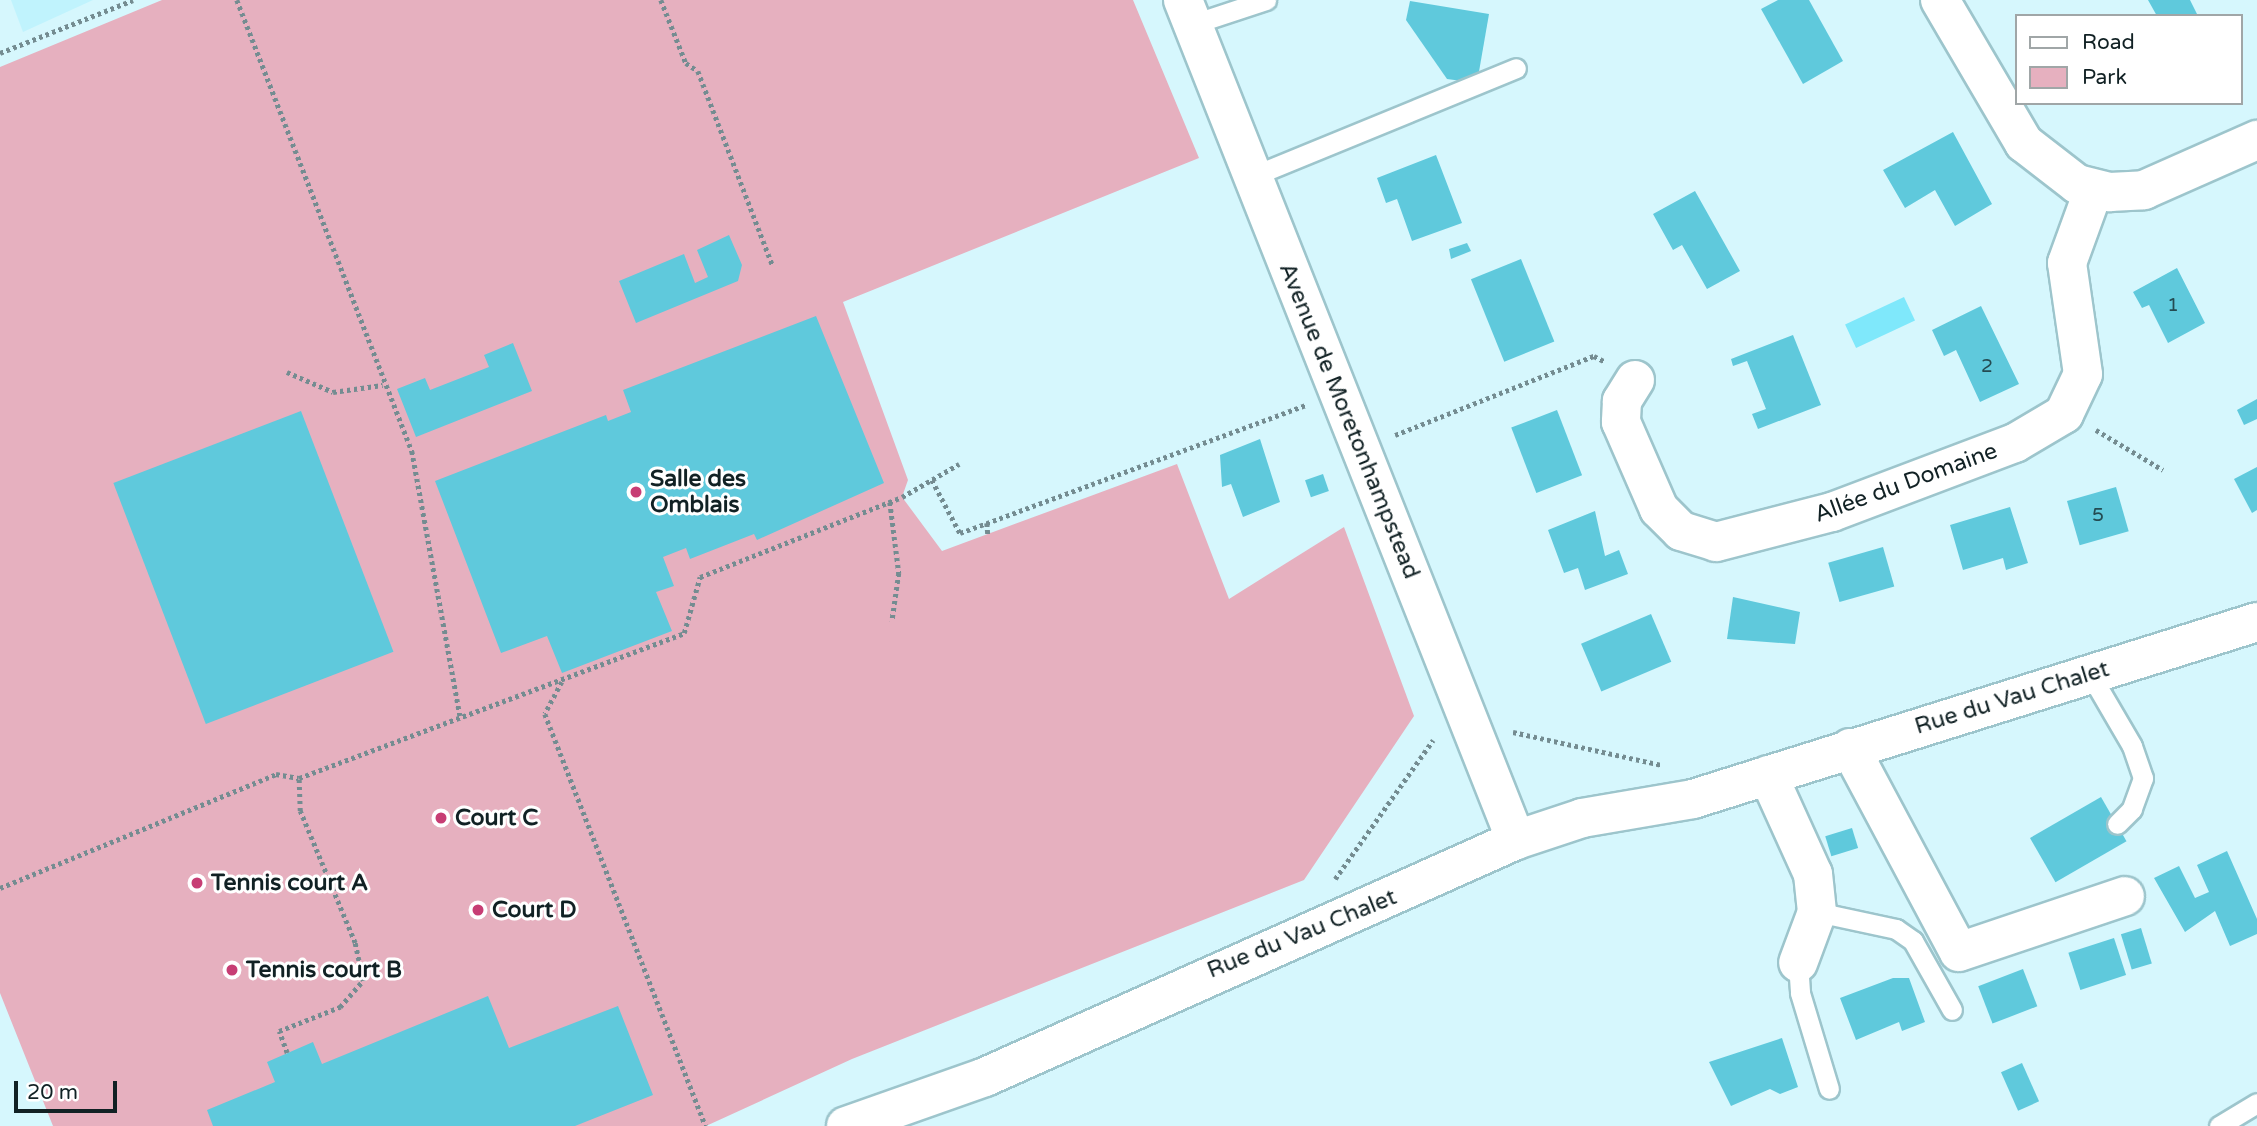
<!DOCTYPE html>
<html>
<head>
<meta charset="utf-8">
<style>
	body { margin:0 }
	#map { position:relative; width:2257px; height:1126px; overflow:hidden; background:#d6f7fd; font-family:"Varela Round",sans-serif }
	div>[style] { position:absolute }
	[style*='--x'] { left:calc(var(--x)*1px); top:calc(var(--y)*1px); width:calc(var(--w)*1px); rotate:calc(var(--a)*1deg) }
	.built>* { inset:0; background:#c0f3fd }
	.green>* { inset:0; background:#e6b0bf }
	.water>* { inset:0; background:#7fe8fb; transform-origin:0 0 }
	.building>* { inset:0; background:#5fc9dc; transform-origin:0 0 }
	.path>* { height:4.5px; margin-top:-2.25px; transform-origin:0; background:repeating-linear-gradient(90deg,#748c91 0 3.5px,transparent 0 7px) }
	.roads { filter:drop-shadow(2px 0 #9dc5cc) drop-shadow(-2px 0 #9dc5cc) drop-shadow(0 2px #9dc5cc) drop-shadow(0 -2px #9dc5cc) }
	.service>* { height:19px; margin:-9.5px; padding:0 9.5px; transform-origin:9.5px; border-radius:9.5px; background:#fff }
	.minor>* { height:38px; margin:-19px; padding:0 19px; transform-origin:19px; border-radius:19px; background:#fff }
	.tertiary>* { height:38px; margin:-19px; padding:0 19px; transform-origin:19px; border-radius:19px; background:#fff }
	.dots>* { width:19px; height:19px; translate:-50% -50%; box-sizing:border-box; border:4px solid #fff; border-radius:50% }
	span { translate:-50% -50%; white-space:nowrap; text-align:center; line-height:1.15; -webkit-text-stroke:6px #fff; paint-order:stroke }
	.number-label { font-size:19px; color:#244b52 }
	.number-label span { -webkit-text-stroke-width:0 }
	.street-label { font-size:23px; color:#112124 }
	.poi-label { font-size:23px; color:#112124; font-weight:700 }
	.left { translate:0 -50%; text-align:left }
	.legend { position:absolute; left:2015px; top:14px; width:228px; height:91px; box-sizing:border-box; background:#fff; border:2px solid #a0a6a7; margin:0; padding:9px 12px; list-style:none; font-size:21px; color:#112124 }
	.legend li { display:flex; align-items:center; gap:14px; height:35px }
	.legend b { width:35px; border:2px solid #a0a6a7 }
	.scale { position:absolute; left:14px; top:1081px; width:103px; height:32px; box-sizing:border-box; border:4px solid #112124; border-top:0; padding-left:9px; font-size:21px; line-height:24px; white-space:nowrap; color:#112124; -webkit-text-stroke:5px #fff; paint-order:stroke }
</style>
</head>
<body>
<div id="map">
	<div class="built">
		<div style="clip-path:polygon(11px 0,93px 0,23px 32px)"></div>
	</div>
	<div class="green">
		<div style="clip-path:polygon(162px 0,1133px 0,1199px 158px,843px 302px,908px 480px,902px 497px,942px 551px,1177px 464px,1229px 599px,1344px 527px,1414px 716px,1304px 880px,852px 1059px,706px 1126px,53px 1126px,0 993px,0 67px)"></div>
	</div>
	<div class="water">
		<div style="left:1904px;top:297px;width:26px;height:65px;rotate:65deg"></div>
	</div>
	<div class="building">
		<div style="clip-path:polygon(1778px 0,1809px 0,1843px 61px,1803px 84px,1761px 9px)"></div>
		<div style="clip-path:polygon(2148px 0,2190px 0,2198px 16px,2157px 16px)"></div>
		<div style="clip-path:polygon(1410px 1px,1489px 14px,1477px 83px,1447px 79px,1406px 20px)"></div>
		<div style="clip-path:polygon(1953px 132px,1992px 204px,1955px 226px,1935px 190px,1905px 208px,1883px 170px)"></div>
		<div style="clip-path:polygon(1436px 155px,1462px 223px,1412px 241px,1397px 199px,1386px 203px,1377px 178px)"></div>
		<div style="clip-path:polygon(1695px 191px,1740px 271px,1707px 289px,1682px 245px,1673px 250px,1653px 214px)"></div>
		<div style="clip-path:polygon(729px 235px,742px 265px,738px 281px,636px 323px,619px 281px,684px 254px,695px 283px,708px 277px,697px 250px)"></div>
		<div style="clip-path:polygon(1467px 243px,1471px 251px,1451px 259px,1449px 249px)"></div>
		<div style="left:1521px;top:259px;width:89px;height:54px;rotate:68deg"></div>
		<div style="clip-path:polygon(2177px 268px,2205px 323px,2168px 343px,2149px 305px,2142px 308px,2133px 292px)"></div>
		<div style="clip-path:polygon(1981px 306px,2019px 384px,1980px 402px,1956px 350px,1944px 356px,1932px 330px)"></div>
		<div style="clip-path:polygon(816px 316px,884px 483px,757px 540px,754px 534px,690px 559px,686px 548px,663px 557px,674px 586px,656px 592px,672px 631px,562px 673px,547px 636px,501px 653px,435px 481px,606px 415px,608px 421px,631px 412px,623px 390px)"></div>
		<div style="clip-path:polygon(1793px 335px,1821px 405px,1758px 429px,1752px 414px,1766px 409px,1747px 361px,1733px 366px,1731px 359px)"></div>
		<div style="clip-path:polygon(513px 343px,532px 391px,416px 437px,397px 389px,425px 378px,430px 390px,489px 367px,484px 355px)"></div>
		<div style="clip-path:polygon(2257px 399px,2257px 419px,2244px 425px,2237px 410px)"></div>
		<div style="left:1557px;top:410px;width:70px;height:49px;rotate:69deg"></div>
		<div style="left:301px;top:411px;width:258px;height:201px;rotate:69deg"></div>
		<div style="clip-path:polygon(1260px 439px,1280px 502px,1243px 517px,1231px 484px,1222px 487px,1220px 455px)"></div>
		<div style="clip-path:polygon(2257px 467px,2257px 510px,2252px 513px,2234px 479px)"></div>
		<div style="left:1323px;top:474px;width:18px;height:19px;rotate:71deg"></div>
		<div style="left:2116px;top:487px;width:46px;height:51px;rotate:74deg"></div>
		<div style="clip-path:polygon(2010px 507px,2028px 563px,2006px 570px,2003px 558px,1963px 570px,1950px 525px)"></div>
		<div style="clip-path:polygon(1595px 511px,1605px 556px,1619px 550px,1628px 574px,1585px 590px,1578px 568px,1564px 573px,1548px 530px)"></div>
		<div style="left:1883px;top:547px;width:41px;height:57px;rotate:74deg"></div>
		<div style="clip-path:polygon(1733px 597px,1800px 612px,1795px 644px,1727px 639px)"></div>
		<div style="left:1651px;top:614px;width:52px;height:76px;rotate:67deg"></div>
		<div style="left:2101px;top:797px;width:51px;height:82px;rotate:60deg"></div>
		<div style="left:1852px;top:828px;width:21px;height:28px;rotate:73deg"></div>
		<div style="clip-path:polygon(2227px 851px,2257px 919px,2257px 934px,2230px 946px,2215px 911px,2185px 932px,2154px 878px,2179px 866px,2195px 898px,2209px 892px,2197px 865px)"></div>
		<div style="left:2141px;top:928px;width:37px;height:21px;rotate:73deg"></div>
		<div style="left:2114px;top:938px;width:39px;height:48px;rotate:72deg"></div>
		<div style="left:2023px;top:969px;width:40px;height:48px;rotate:69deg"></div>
		<div style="clip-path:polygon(1893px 978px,1909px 978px,1925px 1022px,1902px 1031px,1899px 1022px,1856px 1040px,1840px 998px)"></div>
		<div style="clip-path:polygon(488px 996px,509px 1048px,618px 1006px,653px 1095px,575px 1126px,213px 1126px,207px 1110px,275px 1082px,267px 1062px,313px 1042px,322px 1064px)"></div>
		<div style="clip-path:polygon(1782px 1038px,1798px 1087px,1780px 1094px,1770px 1089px,1731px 1106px,1709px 1062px)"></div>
		<div style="left:2022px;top:1063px;width:42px;height:23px;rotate:66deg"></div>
	</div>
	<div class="path">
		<div style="--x:237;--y:0;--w:484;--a:68.8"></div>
		<div style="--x:412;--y:451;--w:269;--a:79.7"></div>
		<div style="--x:661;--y:0;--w:68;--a:68.4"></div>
		<div style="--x:686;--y:63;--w:14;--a:34"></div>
		<div style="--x:698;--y:71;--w:209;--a:69"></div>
		<div style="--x:0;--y:53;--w:143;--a:-21.7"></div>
		<div style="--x:287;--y:372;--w:50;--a:23.5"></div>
		<div style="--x:333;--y:392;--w:50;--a:-8"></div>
		<div style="--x:2096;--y:430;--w:78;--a:30.8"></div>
		<div style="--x:1395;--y:435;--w:214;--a:-21.7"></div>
		<div style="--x:1594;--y:356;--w:11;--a:27"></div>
		<div style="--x:932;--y:480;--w:60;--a:62.2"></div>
		<div style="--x:960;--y:533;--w:369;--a:-20.3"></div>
		<div style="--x:890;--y:502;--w:72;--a:82.8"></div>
		<div style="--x:899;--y:573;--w:49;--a:98.1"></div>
		<div style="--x:987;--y:523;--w:11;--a:85"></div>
		<div style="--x:562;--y:682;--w:36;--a:118"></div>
		<div style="--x:545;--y:714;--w:442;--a:68.7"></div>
		<div style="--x:1513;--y:732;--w:153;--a:12.5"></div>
		<div style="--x:1335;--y:879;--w:170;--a:-54.8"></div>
		<div style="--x:0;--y:888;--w:299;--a:-22.4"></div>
		<div style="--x:276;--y:774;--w:23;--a:10"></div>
		<div style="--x:299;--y:778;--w:411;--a:-20.6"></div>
		<div style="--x:684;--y:633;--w:58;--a:-74.1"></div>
		<div style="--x:700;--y:577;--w:217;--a:-21.6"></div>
		<div style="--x:902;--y:497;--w:66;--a:-30.1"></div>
		<div style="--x:287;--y:1053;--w:23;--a:-110"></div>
		<div style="--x:279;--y:1031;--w:66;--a:-21.5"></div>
		<div style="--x:340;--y:1007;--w:35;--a:-49"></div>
		<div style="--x:363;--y:981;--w:39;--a:-102"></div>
		<div style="--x:355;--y:943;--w:143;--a:-112.6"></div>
		<div style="--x:300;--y:811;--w:33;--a:-92"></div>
	</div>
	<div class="roads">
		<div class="service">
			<div style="--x:1193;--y:24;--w:77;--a:-18.2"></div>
			<div style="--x:1253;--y:176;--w:284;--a:-22.3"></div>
			<div style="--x:2090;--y:674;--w:83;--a:59.7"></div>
			<div style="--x:2132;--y:746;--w:34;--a:71"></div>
			<div style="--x:2143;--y:778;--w:33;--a:110"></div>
			<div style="--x:2132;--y:809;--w:21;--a:135"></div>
			<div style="--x:1817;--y:912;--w:81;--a:12.1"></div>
			<div style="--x:1896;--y:929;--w:21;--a:35"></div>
			<div style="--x:1913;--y:941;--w:79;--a:60.5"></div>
			<div style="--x:1798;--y:963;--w:30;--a:86"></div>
			<div style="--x:1800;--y:993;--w:100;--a:73.2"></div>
			<div style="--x:2219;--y:1126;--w:44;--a:-31.2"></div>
		</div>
		<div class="minor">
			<div style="--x:1940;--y:0;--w:166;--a:59.6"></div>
			<div style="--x:2024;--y:143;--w:67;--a:37.7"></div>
			<div style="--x:2077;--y:184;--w:34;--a:14"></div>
			<div style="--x:2110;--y:192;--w:34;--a:-3"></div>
			<div style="--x:2144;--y:190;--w:124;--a:-23.9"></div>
			<div style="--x:1635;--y:380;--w:25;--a:122"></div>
			<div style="--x:1622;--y:401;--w:21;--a:93"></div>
			<div style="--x:1621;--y:422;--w:95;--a:66.4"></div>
			<div style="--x:1659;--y:509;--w:31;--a:45"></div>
			<div style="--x:1681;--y:531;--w:37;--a:17"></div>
			<div style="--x:1716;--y:542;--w:120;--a:-14.5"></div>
			<div style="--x:1832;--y:512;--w:196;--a:-20.7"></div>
			<div style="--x:2015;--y:443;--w:57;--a:-30.6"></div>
			<div style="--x:2064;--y:414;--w:44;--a:-64.6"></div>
			<div style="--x:2083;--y:374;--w:112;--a:-98.2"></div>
			<div style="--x:2067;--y:263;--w:79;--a:-70"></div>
			<div style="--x:1850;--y:748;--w:231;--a:61.9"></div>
			<div style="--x:1959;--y:952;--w:175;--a:-18.6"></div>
			<div style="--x:1768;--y:775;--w:109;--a:65.6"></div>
			<div style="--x:1813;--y:874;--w:38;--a:84"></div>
			<div style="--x:1817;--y:912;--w:54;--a:110.4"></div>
		</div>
		<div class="tertiary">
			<div style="--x:1183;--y:0;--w:904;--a:68.38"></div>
			<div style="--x:846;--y:1126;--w:147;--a:-19.4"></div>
			<div style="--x:985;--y:1077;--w:581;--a:-24.05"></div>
			<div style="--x:1516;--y:840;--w:70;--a:-18.4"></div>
			<div style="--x:1582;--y:818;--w:113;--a:-9.7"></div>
			<div style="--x:1693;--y:799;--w:591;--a:-17.42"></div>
		</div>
	</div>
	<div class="dots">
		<div style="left:636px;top:492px;background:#c73d74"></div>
		<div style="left:441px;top:818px;background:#c73d74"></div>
		<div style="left:197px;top:883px;background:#c73d74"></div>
		<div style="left:478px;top:910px;background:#c73d74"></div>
		<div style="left:232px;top:970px;background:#c73d74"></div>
	</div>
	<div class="number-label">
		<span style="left:2173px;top:306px">1</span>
		<span style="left:1987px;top:367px">2</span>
		<span style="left:2098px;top:516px">5</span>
	</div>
	<div class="street-label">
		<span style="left:1349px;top:421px;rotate:68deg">Avenue de Moretonhampstead</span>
		<span style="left:1906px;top:483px;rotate:-20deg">Allée du Domaine</span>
		<span style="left:2012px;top:698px;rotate:-17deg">Rue du Vau Chalet</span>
		<span style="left:1302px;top:934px;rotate:-22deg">Rue du Vau Chalet</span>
	</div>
	<div class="poi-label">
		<span class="left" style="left:650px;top:492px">Salle des<br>Omblais</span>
		<span class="left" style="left:455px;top:818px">Court C</span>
		<span class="left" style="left:211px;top:883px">Tennis court A</span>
		<span class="left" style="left:492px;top:910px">Court D</span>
		<span class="left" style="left:246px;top:970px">Tennis court B</span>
	</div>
	<ul class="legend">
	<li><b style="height:9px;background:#fff"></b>Road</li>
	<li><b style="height:19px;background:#e6b0bf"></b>Park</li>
	</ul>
	<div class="scale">20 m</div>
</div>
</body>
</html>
